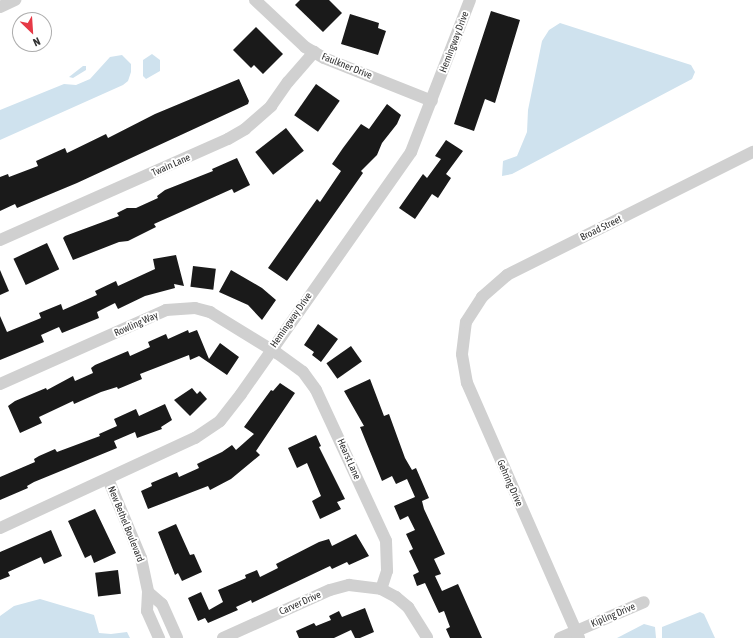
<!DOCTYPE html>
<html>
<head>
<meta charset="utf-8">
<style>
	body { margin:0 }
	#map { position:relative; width:753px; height:638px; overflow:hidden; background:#fff; font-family:"Asap Condensed",sans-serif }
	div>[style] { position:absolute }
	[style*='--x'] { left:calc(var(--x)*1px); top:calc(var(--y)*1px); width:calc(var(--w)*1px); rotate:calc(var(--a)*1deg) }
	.water>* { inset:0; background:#cfe2ee }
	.building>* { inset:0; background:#1a1a1a; transform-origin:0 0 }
	.minor>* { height:12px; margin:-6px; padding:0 6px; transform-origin:6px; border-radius:6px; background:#d0d0d0 }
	span { translate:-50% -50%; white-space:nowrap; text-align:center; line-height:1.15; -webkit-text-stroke:4px #fff; paint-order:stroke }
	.street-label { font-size:10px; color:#333 }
	.north { position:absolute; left:12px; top:12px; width:40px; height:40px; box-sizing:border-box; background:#fff; border:1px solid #adadad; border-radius:50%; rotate:155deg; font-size:11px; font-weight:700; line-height:16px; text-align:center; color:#333 }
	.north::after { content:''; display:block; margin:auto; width:14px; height:18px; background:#e63946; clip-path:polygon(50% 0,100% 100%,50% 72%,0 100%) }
</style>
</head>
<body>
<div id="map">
	<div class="water">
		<div style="clip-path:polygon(560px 23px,691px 65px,695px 72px,692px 79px,512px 174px,502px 176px,503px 161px,517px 156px,527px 132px,528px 110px,542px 41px,549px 30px)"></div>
		<div style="clip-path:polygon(152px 54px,160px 60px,160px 71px,146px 79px,143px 76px,143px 60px)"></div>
		<div style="clip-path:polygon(122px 55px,131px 64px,131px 72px,128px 81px,123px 85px,0 140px,0 110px,64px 84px,76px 85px,90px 79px,110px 57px)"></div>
		<div style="clip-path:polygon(83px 66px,86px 66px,86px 70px,73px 78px,69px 77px)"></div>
		<div style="clip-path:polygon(40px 599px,94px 615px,99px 633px,111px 634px,127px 632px,130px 638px,0 638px,0 616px,14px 606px)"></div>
		<div style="clip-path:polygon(700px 612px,704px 614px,715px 638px,662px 638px,662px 627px)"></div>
		<div style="clip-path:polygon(644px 624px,655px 627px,656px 638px,617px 638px)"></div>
	</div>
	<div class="building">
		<div style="clip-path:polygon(300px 0,329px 0,342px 13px,323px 32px,295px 5px)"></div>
		<div style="clip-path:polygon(491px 11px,520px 20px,495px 103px,485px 99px,474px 131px,454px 124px)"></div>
		<div style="clip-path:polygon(350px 14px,379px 23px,378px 28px,386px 31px,378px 55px,341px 44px)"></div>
		<div style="clip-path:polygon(256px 27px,283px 54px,263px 74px,254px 65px,251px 68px,233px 50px)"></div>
		<div style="clip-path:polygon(239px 79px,249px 101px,248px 104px,77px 183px,17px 208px,15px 204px,0 211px,0 177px,8px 174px,9px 177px,38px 166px,36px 161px,65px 148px,67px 153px,106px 134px,108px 138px,155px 114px)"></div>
		<div style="left:316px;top:84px;width:29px;height:38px;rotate:35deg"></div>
		<div style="clip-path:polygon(387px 104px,401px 115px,397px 124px,382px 143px,377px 155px,361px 171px,363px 173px,287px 281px,268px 268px,317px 199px,320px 202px,341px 171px,332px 164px,343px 148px,361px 124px,369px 129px)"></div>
		<div style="left:286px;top:128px;width:29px;height:39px;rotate:52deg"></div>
		<div style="clip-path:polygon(446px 140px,463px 151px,446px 174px,451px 178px,438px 198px,432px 194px,415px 219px,399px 208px,423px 174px,427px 178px,441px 159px,435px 156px)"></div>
		<div style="clip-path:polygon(237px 158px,250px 185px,234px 193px,232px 189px,154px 224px,156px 227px,128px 241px,119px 242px,73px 260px,63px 238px,65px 236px,119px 216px,117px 213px,127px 208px,136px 208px,158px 198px,157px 196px,165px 190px,213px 171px,212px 169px)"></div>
		<div style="left:47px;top:243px;width:29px;height:37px;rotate:65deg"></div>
		<div style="clip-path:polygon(176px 255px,184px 286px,174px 284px,175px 288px,145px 296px,118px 309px,115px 303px,97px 312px,99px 318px,62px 333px,59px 327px,41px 335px,44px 342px,0 360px,0 316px,7px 332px,41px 318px,39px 313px,61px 304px,63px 310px,97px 295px,95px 291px,116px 281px,118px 286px,155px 269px,153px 259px)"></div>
		<div style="left:193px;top:266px;width:23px;height:21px;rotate:7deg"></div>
		<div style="clip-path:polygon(0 270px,9px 291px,0 295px)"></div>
		<div style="clip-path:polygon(231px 270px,262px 288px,276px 300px,262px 320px,248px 305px,219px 292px)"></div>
		<div style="clip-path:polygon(318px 324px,338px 339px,321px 362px,312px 355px,314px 352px,304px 345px)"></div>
		<div style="clip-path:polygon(188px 330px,189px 333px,197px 330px,209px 359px,220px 343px,239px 357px,227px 375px,199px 356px,190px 360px,189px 355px,140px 374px,142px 379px,118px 389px,117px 387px,101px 392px,74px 404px,73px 401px,39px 417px,42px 423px,20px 433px,8px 406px,15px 401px,46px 388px,47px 390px,73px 376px,75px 381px,93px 373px,91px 368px,95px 365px,128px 351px,130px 356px,150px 347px,148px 342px,166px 334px,168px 339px)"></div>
		<div style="left:351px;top:346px;width:19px;height:30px;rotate:55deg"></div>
		<div style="clip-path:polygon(370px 379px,384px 416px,389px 414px,405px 458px,412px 470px,416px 468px,429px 498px,422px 501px,424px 509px,445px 554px,434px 559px,441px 574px,435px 576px,442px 591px,458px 584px,482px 638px,450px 638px,446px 629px,450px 627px,444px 611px,439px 613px,425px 583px,417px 586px,413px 575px,419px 572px,409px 551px,413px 549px,406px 534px,415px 530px,408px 516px,400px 520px,394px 506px,415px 497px,407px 479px,396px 484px,392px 476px,382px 481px,360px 427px,364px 426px,344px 391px)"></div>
		<div style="clip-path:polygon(280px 383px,295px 393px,256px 451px,260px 455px,231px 479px,210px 490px,208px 486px,148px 509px,141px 491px,152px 486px,151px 483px,177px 472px,179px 477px,199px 468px,197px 464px,201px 462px,222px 452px,232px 445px,236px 450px,254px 434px,244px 427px,271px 390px,273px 391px)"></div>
		<div style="clip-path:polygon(192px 388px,197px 394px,200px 391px,207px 399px,190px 416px,174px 400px)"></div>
		<div style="clip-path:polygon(165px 404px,172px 420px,161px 427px,162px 429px,137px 438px,135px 432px,114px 441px,117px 448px,34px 482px,27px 486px,28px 488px,0 500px,0 477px,35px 462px,34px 459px,39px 456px,55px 449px,57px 452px,100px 436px,99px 434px,117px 426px,114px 419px,136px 409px,139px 416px)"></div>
		<div style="clip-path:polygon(316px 435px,321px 446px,319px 447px,345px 499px,337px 502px,341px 509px,320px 519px,312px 501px,321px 496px,307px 463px,297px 468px,288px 448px)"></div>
		<div style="clip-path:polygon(95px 509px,116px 553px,94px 563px,91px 555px,85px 558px,68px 521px)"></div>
		<div style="clip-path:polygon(176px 524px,190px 555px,194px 554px,202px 572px,182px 581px,178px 573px,175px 575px,158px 532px)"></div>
		<div style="clip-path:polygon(51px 530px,62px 556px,44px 564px,41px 557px,8px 572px,10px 576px,0 580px,0 552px)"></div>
		<div style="clip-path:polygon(356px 534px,369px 556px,349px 565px,347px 562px,332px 569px,330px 566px,252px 603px,251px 600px,236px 607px,238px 610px,208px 623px,205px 618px,198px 621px,188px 598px,201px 592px,209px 610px,223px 602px,218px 590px,246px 578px,245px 575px,257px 570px,260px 577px,278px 568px,276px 564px,319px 542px,329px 539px,332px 546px)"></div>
		<div style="left:118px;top:570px;width:24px;height:23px;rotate:83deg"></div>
		<div style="clip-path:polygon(365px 608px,374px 632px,360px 638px,355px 638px,351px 630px,334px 638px,299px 638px,296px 631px,314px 623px,316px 626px,331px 620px,329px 616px,339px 611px,342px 617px)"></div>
	</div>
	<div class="minor">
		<div style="--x:255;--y:0;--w:69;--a:43.2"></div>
		<div style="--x:305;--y:47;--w:22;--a:30"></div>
		<div style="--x:324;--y:58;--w:116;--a:21.7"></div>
		<div style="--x:0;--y:7;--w:17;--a:-25"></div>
		<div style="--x:0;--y:240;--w:249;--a:-23.9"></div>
		<div style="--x:228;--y:139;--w:20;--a:-30"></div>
		<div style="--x:245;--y:129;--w:35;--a:-41"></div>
		<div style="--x:271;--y:106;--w:29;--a:-55"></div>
		<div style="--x:288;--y:82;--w:40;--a:-49"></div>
		<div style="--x:0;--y:384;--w:182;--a:-24"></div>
		<div style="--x:166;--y:310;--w:29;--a:-4"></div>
		<div style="--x:195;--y:308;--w:16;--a:15"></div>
		<div style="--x:210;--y:312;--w:79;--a:31.5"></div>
		<div style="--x:277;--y:353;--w:32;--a:36"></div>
		<div style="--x:303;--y:372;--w:22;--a:54"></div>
		<div style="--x:316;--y:390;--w:166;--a:65.1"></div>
		<div style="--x:386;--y:541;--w:30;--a:88"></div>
		<div style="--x:387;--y:571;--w:19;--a:108"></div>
		<div style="--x:108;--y:479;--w:86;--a:67.3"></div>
		<div style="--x:141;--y:558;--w:35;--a:78"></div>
		<div style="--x:148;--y:592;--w:19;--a:93"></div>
		<div style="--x:147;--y:611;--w:30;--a:66"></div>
		<div style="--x:0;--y:528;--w:215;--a:-24.8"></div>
		<div style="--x:195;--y:438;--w:30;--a:-34"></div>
		<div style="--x:220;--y:421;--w:34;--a:-52"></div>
		<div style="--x:241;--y:394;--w:296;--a:-54.9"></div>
		<div style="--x:411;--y:152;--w:163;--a:-68.8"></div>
		<div style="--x:148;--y:592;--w:18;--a:41"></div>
		<div style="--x:162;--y:604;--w:37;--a:66"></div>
		<div style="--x:223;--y:638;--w:117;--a:-24.2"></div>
		<div style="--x:330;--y:590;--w:20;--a:-15"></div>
		<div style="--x:349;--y:585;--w:32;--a:7"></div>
		<div style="--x:381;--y:589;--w:17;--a:28"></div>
		<div style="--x:396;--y:597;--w:16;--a:40"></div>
		<div style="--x:408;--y:607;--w:36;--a:58"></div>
		<div style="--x:560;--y:638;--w:91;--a:-23.2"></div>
		<div style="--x:579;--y:638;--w:279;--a:-113.7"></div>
		<div style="--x:467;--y:383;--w:29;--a:-100"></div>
		<div style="--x:462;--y:354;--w:32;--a:-83"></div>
		<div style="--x:466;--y:322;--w:30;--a:-57"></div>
		<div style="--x:482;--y:297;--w:33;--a:-41"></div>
		<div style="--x:507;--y:275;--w:275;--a:-26.6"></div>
	</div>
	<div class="street-label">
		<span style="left:454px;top:42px;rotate:-69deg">Hemingway Drive</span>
		<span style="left:347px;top:66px;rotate:22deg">Faulkner Drive</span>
		<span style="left:171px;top:165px;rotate:-24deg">Twain Lane</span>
		<span style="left:601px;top:228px;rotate:-26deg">Broad Street</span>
		<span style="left:291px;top:320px;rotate:-55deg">Hemingway Drive</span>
		<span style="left:136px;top:324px;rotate:-24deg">Rowling Way</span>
		<span style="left:349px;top:459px;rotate:66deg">Hearst Lane</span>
		<span style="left:510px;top:483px;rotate:66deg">Gehring Drive</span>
		<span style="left:126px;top:524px;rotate:68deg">New Bethel Boulevard</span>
		<span style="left:300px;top:603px;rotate:-24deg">Carver Drive</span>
		<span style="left:613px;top:615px;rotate:-23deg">Kipling Drive</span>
	</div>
	<div class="north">N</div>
</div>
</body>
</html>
